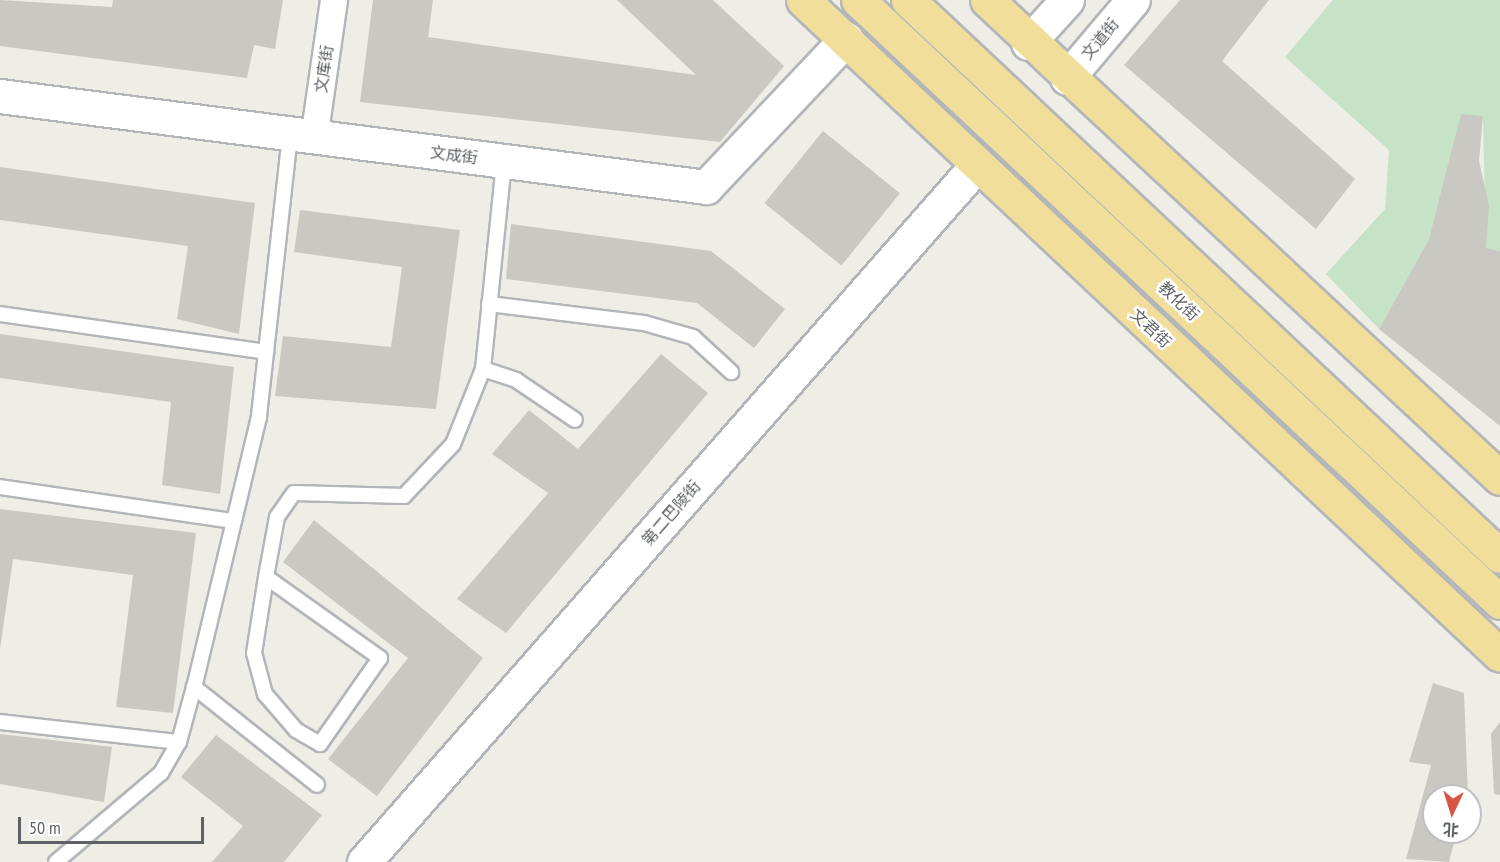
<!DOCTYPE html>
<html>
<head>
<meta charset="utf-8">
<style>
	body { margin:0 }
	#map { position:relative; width:1500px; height:862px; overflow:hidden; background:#eeede6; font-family:"PT Sans Narrow","Noto Sans SC",sans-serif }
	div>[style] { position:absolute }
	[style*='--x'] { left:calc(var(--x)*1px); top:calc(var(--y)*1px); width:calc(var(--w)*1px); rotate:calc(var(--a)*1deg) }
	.green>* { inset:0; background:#c6e3c7 }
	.building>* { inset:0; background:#cac8c3; transform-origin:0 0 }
	.roads { filter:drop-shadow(2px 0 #b3b6b9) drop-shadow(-2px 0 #b3b6b9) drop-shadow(0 2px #b3b6b9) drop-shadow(0 -2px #b3b6b9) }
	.lane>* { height:14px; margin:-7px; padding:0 7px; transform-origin:7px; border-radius:7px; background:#fff }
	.street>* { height:26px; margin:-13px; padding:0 13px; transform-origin:13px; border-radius:13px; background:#fff }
	.secondary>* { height:33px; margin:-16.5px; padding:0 16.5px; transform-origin:16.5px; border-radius:16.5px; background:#fff }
	.highway>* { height:33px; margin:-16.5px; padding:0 16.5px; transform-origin:16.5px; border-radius:16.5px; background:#f1de9b }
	span { translate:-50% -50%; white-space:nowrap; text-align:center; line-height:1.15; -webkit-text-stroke:5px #fff; paint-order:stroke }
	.street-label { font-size:16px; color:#5e6165 }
	.north { position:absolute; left:1422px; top:784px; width:60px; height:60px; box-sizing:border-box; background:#fff; border:2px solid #bfc0c1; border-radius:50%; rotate:184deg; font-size:16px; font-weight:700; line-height:24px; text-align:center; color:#5e6165 }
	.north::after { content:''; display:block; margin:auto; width:21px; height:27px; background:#d65545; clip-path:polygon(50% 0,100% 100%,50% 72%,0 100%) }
	.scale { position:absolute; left:18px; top:817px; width:186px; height:27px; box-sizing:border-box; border:3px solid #5e6165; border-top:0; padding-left:8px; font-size:18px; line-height:21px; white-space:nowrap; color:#5e6165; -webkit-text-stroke:4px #fff; paint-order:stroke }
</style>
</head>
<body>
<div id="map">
	<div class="green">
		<div style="clip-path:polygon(1333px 0,1500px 0,1500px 251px,1486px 248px,1483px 116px,1429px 239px,1379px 329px,1326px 274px,1385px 209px,1389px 150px,1285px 57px)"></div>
	</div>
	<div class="building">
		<div style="clip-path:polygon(0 0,112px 7px,113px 0,283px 0,275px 49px,254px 45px,247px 78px,0 46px)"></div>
		<div style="clip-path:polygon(373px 0,433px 0,428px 37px,696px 75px,617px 0,713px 0,784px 66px,720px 142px,360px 102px)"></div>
		<div style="clip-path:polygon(1180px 0,1269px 0,1222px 61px,1355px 179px,1316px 229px,1124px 65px)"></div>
		<div style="clip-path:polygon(1461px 114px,1483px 116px,1479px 161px,1489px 205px,1486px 248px,1500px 251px,1500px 426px,1379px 329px,1429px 239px)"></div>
		<div style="left:823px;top:131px;width:99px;height:93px;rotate:39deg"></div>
		<div style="clip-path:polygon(0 167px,255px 203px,239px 334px,177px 319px,188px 246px,0 220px)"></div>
		<div style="clip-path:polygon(300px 210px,460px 230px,436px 409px,275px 396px,283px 336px,391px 347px,402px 267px,294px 252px)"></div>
		<div style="clip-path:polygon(511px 224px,711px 251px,785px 309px,754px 348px,697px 303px,506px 279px)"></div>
		<div style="clip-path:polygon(0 334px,234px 367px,220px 494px,162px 485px,171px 402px,0 378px)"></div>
		<div style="clip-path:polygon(661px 354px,708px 393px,506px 633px,457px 599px,548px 493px,492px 454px,529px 410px,578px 449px)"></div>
		<div style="clip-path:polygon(0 509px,196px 533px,173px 713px,116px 707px,133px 575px,13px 559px,0 649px)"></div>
		<div style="clip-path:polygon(314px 520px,483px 658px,377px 796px,328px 759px,408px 658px,283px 562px)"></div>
		<div style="clip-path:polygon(1433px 683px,1464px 693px,1468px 796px,1434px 796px,1434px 832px,1457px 832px,1449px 862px,1406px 859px,1431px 765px,1409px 762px)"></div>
		<div style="clip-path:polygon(1500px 722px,1500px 795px,1494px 794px,1491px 734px)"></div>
		<div style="clip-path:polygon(0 734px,112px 747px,104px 802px,0 784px)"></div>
		<div style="clip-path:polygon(216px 735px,322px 815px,284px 862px,212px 862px,243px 826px,181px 777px)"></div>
	</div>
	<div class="roads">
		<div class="lane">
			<div style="--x:290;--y:135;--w:284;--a:96.3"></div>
			<div style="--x:259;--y:417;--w:278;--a:103.5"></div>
			<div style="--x:194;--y:687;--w:157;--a:38.5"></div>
			<div style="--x:489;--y:304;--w:156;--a:7"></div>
			<div style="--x:644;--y:323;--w:51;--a:15.9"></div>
			<div style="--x:693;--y:337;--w:52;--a:42.6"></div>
			<div style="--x:0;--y:314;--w:269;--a:8.1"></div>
			<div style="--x:483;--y:369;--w:35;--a:18"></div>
			<div style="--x:516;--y:380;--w:71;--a:34.1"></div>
			<div style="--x:0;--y:487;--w:236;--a:8.3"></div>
			<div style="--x:266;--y:577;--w:140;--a:35.4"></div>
			<div style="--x:380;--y:658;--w:105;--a:124.9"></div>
			<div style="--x:320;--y:744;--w:28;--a:-150"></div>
			<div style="--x:296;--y:730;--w:48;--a:-130.7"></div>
			<div style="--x:265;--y:694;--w:42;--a:-105"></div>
			<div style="--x:254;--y:653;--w:77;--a:-81"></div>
			<div style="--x:266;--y:577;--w:61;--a:-79.6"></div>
			<div style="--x:277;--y:517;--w:29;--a:-55"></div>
			<div style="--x:294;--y:493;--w:110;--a:1.6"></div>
			<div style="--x:404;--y:496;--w:71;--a:-46.7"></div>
			<div style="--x:453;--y:444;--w:81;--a:-68.2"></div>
			<div style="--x:483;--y:369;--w:209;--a:-84.2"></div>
			<div style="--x:0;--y:722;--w:180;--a:6.4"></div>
			<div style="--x:56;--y:862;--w:138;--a:-40.3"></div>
			<div style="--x:161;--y:773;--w:36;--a:-60"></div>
			<div style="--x:179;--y:742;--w:57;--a:-74.7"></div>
		</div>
		<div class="street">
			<div style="--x:314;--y:139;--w:140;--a:-81.8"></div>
		</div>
		<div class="secondary">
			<div style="--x:1028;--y:43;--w:58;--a:-47.8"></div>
			<div style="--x:1067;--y:78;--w:102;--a:-49.8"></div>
			<div style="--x:0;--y:96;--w:712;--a:7.34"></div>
			<div style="--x:706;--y:187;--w:204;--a:-46.6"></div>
			<div style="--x:364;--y:862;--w:928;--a:-48.67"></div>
		</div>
		<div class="highway">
			<div style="--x:803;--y:0;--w:956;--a:43.22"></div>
			<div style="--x:858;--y:0;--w:880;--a:43.16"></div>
			<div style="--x:908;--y:0;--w:812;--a:43.2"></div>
			<div style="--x:987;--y:0;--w:701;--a:42.98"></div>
		</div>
	</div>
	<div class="street-label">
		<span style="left:1100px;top:39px;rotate:-50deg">文道街</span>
		<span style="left:324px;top:69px;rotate:-82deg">文库街</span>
		<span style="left:454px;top:155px;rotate:7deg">文成街</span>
		<span style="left:1179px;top:301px;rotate:43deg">教化街</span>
		<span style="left:1151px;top:328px;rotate:43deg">文君街</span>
		<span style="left:671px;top:513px;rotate:-49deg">第二巴陵街</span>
	</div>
	<div class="north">北</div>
	<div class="scale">50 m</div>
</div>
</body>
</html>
